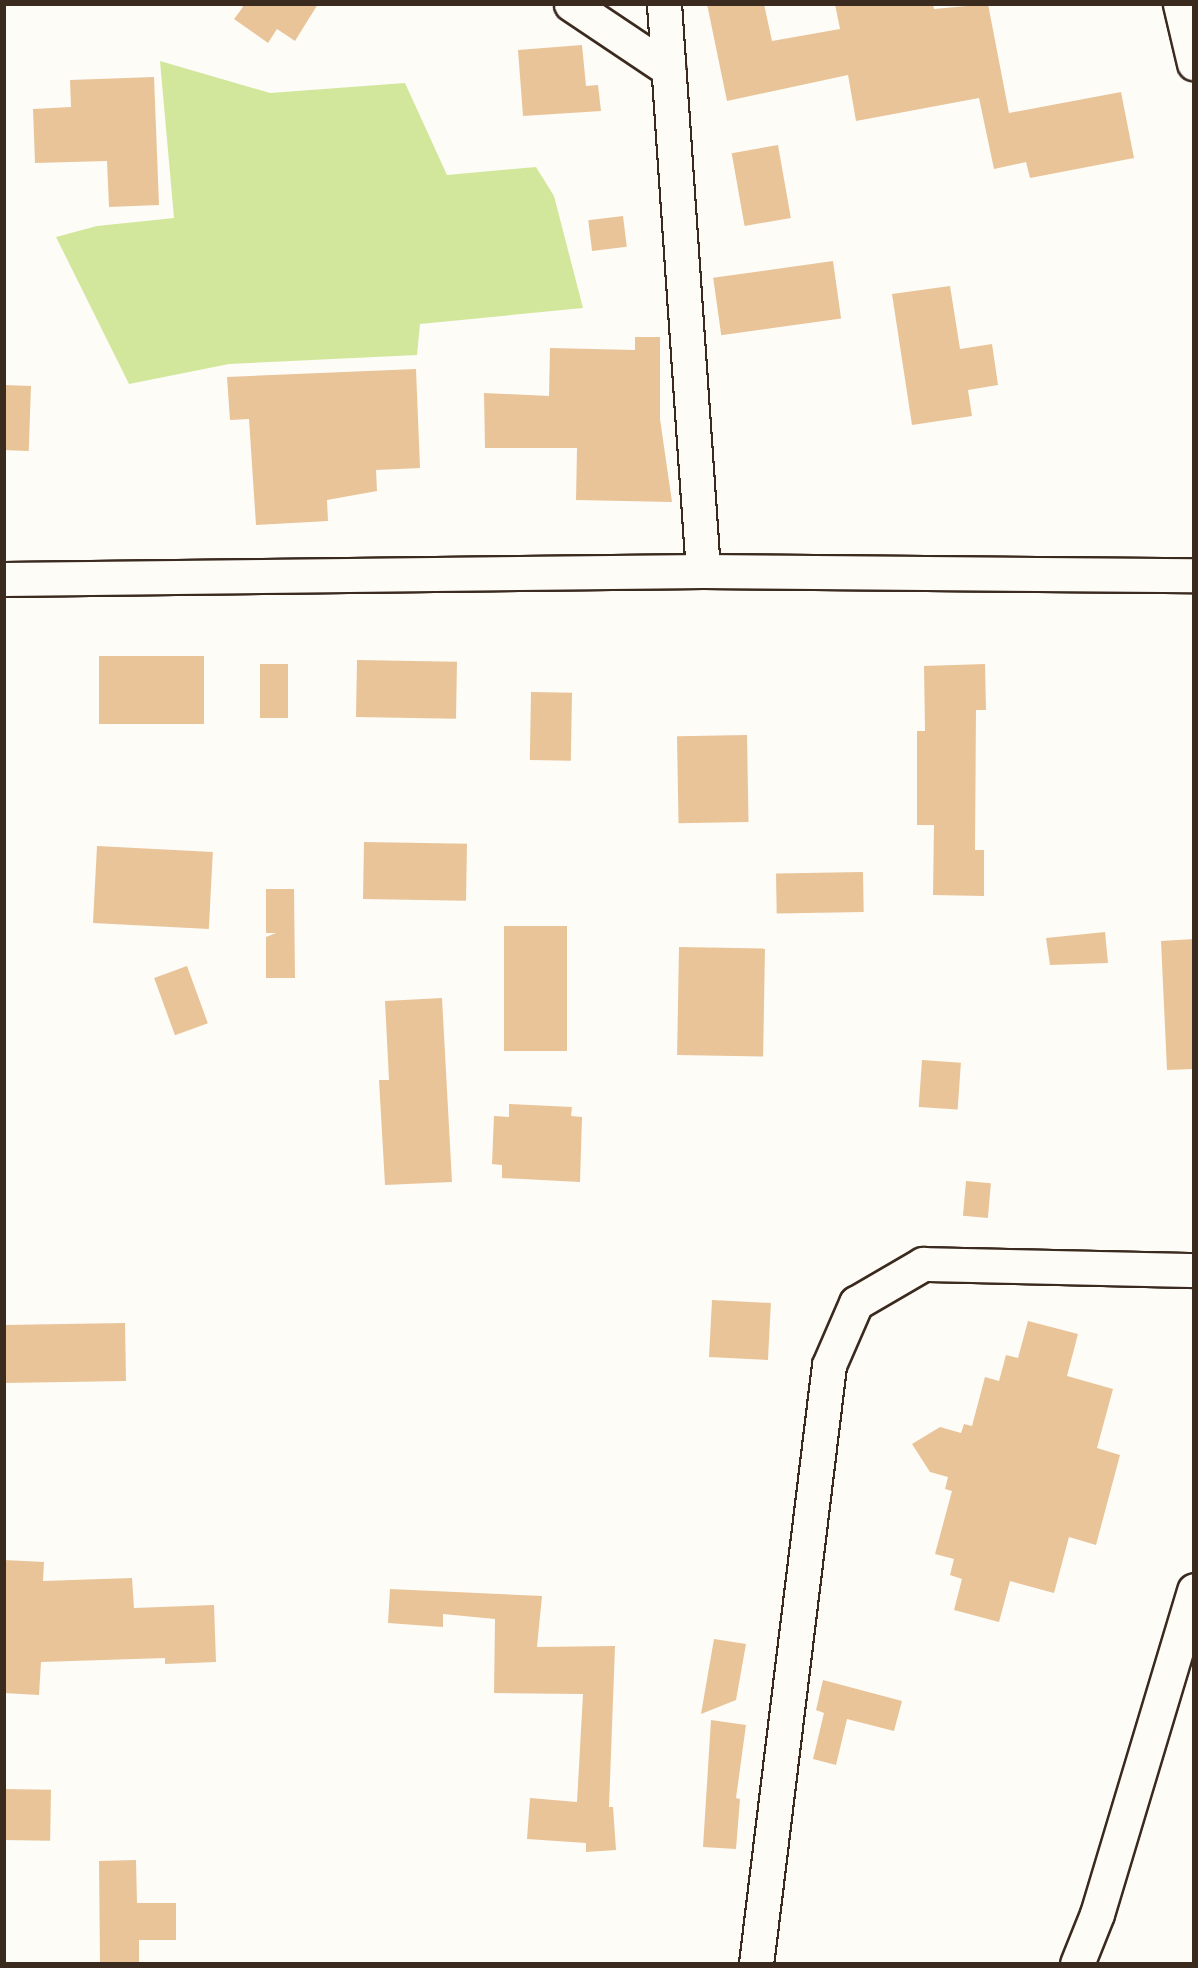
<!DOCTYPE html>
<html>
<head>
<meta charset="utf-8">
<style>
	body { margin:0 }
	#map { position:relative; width:1198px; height:1968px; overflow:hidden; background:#fdfcf7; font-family:Caveat,sans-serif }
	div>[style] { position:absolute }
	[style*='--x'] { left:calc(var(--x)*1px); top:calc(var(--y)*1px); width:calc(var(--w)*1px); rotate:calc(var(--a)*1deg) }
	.green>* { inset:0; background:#d2e79c }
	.building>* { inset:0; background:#e9c499; transform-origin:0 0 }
	.roads { filter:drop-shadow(2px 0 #3b2a1e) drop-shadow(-2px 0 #3b2a1e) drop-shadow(0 2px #3b2a1e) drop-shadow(0 -2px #3b2a1e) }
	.minor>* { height:33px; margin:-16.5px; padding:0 16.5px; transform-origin:16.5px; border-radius:16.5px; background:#fdfcf7 }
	span { translate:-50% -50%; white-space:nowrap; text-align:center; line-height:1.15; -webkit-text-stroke:5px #fdfcf7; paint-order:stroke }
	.frame { position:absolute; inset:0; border:6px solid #3b2a1e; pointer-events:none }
</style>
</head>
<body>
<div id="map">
	<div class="green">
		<div style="clip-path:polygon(160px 61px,270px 93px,405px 83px,447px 175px,536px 167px,554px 196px,583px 308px,420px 324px,417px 355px,229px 364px,129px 384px,56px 237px,97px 226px,174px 218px)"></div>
	</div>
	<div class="building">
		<div style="clip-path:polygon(239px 4px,318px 4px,295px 41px,277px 29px,268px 43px,234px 19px,243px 7px)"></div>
		<div style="clip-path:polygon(707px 4px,764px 4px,772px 41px,840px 29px,835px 4px,933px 4px,934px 9px,988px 4px,1009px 113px,1121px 92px,1134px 158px,1030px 178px,1026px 162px,994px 169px,979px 98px,856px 121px,848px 75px,727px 101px)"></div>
		<div style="clip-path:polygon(582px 45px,586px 86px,598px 85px,601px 111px,523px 116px,518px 50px)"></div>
		<div style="clip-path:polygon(154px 77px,159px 205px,109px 207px,107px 161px,35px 163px,33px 109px,71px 107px,70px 80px)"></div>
		<div style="left:778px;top:145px;width:74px;height:47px;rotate:80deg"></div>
		<div style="left:623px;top:216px;width:31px;height:35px;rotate:83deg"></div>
		<div style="left:833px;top:261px;width:58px;height:121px;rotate:82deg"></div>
		<div style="clip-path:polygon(950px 286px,960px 349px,992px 344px,998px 385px,968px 390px,972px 416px,912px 425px,892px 294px)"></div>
		<div style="clip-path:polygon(635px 337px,660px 337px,660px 419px,672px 502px,576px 500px,577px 448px,485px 448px,484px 393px,549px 396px,550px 348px,635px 350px)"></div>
		<div style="clip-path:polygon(416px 369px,420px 468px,376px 470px,377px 491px,327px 500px,328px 521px,256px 525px,249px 419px,230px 420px,227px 377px)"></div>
		<div style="left:4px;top:385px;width:27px;height:65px;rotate:2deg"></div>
		<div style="left:99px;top:656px;width:105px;height:68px"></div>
		<div style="left:357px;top:660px;width:100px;height:57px;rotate:1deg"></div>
		<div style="left:260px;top:664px;width:28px;height:54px"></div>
		<div style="clip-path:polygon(985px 664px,986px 710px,976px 710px,975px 850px,984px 850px,984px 896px,933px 895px,934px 825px,917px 825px,917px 731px,925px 731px,924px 666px)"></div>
		<div style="left:531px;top:692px;width:41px;height:68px;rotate:1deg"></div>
		<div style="left:747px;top:735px;width:87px;height:70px;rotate:89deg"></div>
		<div style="left:364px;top:842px;width:103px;height:57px;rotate:1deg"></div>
		<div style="left:97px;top:846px;width:116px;height:77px;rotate:3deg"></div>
		<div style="left:863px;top:872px;width:40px;height:87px;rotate:89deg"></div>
		<div style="clip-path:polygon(266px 889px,294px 889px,295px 978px,266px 978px,266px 937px,276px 933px,266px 933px)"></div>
		<div style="left:504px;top:926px;width:63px;height:125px"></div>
		<div style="clip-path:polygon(1105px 932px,1108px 963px,1050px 965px,1046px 938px)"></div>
		<div style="clip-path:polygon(1194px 939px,1194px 1069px,1167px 1070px,1161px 941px)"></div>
		<div style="left:679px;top:947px;width:86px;height:108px;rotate:1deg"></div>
		<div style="left:187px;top:966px;width:61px;height:35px;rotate:70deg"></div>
		<div style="clip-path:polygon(442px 998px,452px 1182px,385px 1185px,379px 1080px,389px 1080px,385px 1001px)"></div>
		<div style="left:922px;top:1060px;width:39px;height:47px;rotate:4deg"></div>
		<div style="clip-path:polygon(509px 1104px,572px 1107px,571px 1116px,582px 1117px,580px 1182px,502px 1178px,502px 1165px,492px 1164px,494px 1116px,509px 1117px)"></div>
		<div style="left:966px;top:1181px;width:25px;height:35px;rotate:5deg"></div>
		<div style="left:712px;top:1300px;width:59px;height:57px;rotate:3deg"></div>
		<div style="clip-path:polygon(1028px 1321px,1078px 1334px,1067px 1376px,1113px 1389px,1097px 1448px,1120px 1455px,1096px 1545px,1069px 1537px,1054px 1593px,1010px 1581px,999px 1622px,954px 1610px,962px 1579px,950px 1575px,954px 1559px,935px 1554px,952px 1491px,945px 1489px,948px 1477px,930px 1472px,912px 1444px,940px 1427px,961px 1433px,964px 1424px,972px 1426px,985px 1377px,999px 1381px,1006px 1355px,1018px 1358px)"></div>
		<div style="left:125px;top:1323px;width:58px;height:121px;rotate:89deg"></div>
		<div style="clip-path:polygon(4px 1560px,44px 1562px,43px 1581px,132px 1578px,134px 1608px,214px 1605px,216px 1662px,165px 1664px,165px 1658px,41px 1662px,39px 1695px,4px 1693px)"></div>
		<div style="clip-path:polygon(390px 1589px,542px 1596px,537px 1647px,615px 1646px,609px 1807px,613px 1807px,616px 1850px,586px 1852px,586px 1843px,527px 1839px,530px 1798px,577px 1802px,583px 1694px,494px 1693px,495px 1619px,443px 1614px,443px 1627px,388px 1623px)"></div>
		<div style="clip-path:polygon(714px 1639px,746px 1644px,736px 1700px,701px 1714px)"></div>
		<div style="clip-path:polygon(823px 1680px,902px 1701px,894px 1731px,847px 1719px,836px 1765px,813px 1759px,824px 1713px,816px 1710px)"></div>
		<div style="clip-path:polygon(711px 1720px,746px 1725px,736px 1798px,740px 1799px,736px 1849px,703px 1847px)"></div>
		<div style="left:4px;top:1789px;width:47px;height:51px;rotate:1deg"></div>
		<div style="clip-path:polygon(136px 1860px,137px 1903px,176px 1903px,176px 1940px,139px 1940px,139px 1964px,100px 1964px,99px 1861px)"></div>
	</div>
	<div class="roads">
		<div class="minor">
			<div style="--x:571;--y:4;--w:117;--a:33.8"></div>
			<div style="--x:664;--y:4;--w:568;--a:86.07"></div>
			<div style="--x:1180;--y:4;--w:61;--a:76.7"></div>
			<div style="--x:4;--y:579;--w:699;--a:-0.66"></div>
			<div style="--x:703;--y:571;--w:491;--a:0.5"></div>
			<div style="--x:756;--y:1964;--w:603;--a:-83.05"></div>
			<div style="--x:829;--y:1365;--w:68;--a:-66.5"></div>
			<div style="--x:856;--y:1303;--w:78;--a:-30.2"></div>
			<div style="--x:923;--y:1264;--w:271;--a:1.3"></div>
			<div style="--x:1077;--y:1964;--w:54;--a:-68.2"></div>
			<div style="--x:1097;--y:1914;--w:338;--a:-73.3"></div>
		</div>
	</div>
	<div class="frame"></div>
</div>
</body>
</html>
